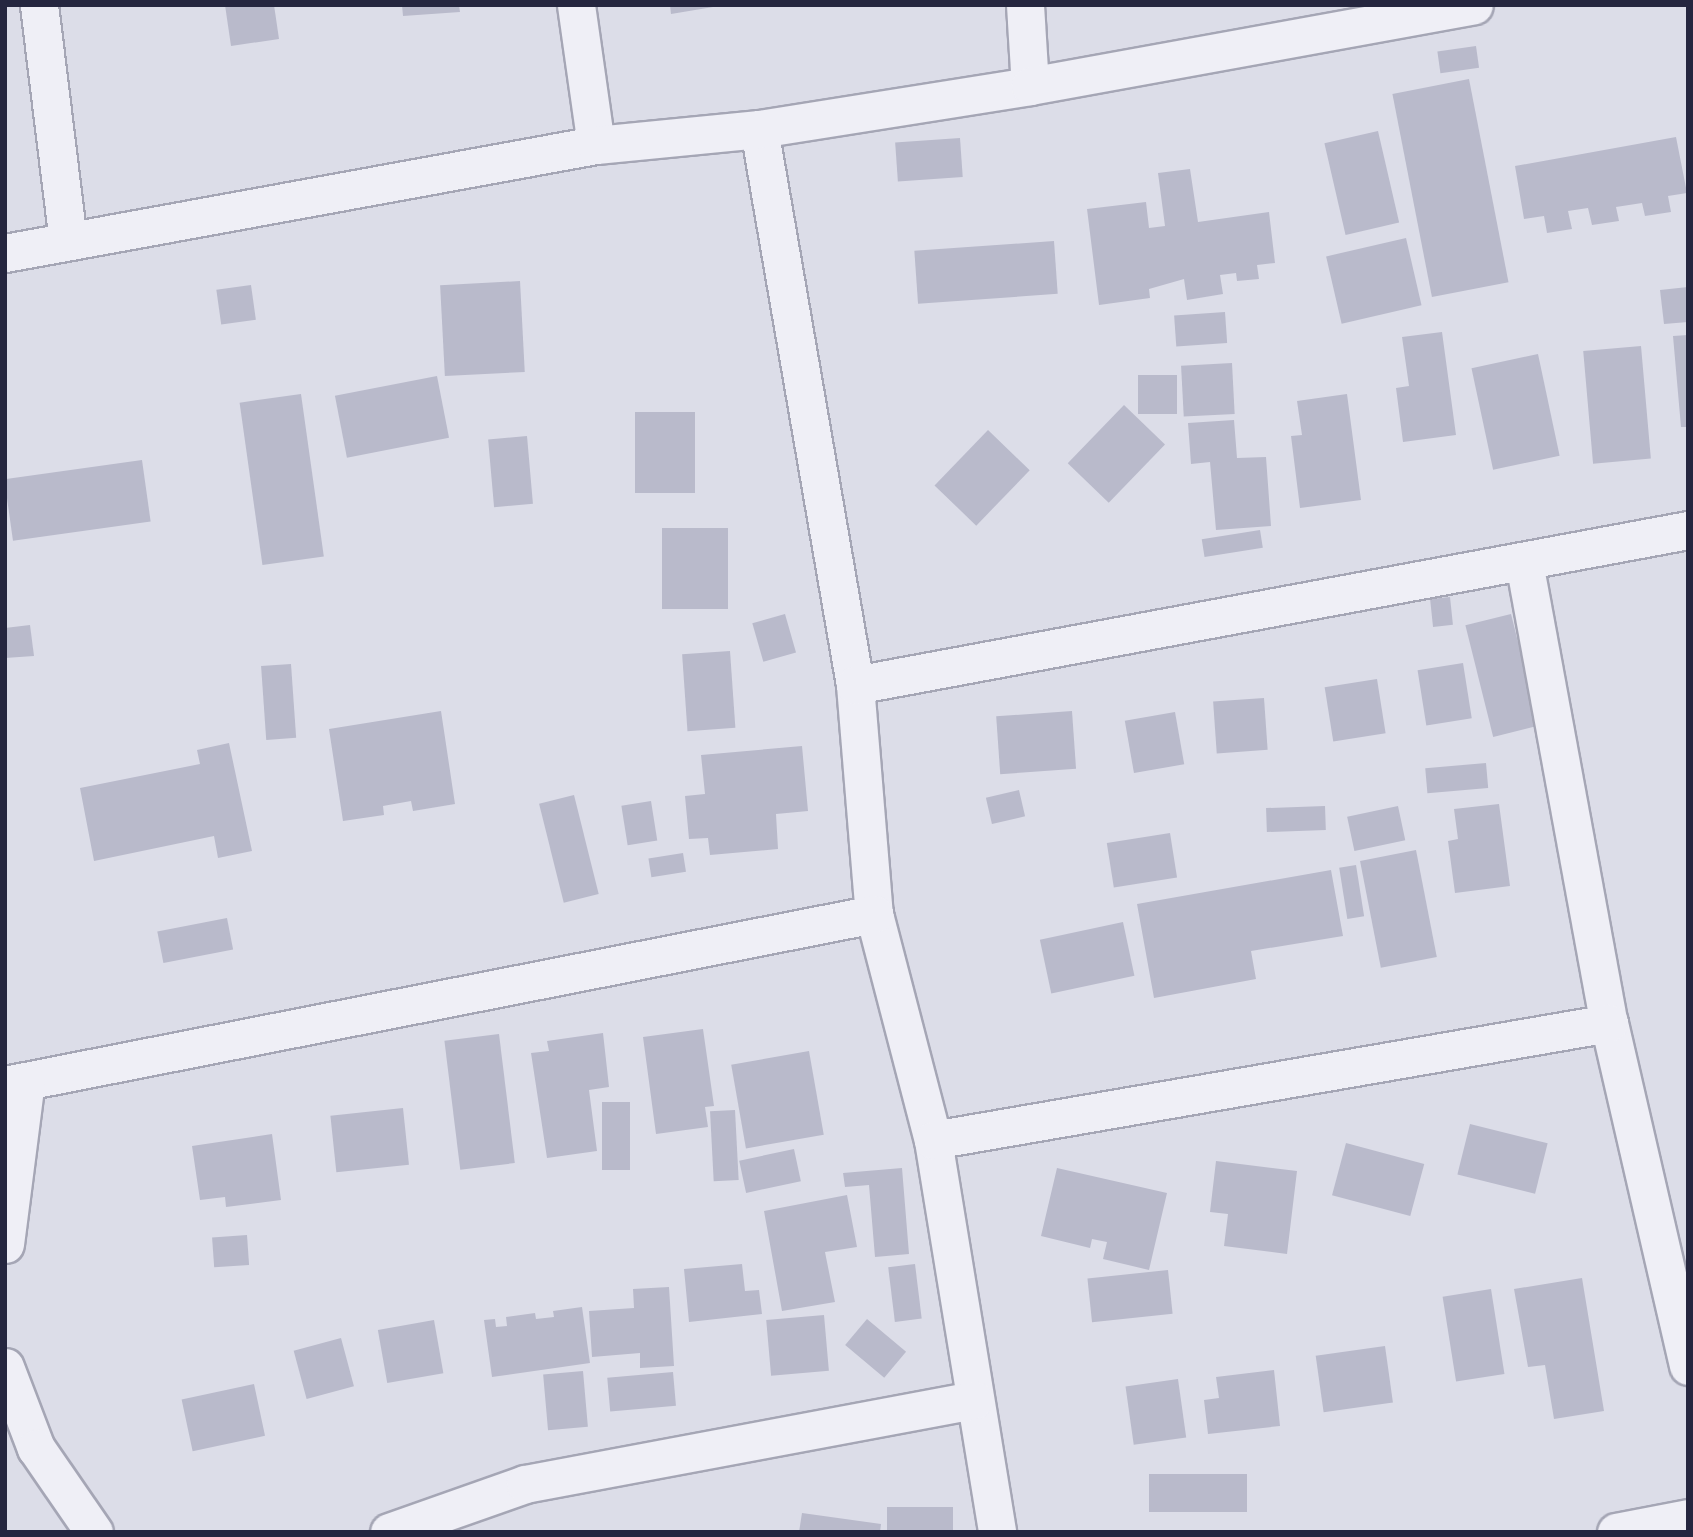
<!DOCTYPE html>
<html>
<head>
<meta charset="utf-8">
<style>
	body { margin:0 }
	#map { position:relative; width:1693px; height:1537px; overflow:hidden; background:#dcdde8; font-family:Overpass,sans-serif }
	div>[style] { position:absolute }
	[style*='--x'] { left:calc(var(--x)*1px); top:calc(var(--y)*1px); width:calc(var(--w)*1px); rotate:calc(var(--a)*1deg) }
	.building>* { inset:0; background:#b9bacb; transform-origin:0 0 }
	.roads { filter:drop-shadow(2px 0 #a5a6b5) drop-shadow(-2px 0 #a5a6b5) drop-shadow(0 2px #a5a6b5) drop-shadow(0 -2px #a5a6b5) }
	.street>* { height:37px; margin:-18.5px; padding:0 18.5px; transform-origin:18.5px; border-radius:18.5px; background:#efeff6 }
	span { translate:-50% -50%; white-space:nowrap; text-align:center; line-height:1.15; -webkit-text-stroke:7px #ecedf5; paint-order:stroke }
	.frame { position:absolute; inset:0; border:7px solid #25263f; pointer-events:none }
</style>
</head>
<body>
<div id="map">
	<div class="building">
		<div style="clip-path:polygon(225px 5px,274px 5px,279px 39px,231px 46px)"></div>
		<div style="clip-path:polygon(402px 5px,459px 5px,460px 12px,403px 16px)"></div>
		<div style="clip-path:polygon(670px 5px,713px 5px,713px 7px,671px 14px)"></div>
		<div style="left:1476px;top:46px;width:22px;height:39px;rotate:82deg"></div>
		<div style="left:1469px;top:79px;width:207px;height:78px;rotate:79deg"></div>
		<div style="left:1378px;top:131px;width:94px;height:55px;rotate:77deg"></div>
		<div style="clip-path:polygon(1676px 137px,1687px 193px,1668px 196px,1671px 212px,1645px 216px,1642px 203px,1616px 207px,1619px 221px,1592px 225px,1588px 208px,1568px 211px,1572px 229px,1547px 233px,1544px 216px,1524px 219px,1515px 166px)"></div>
		<div style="left:960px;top:138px;width:39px;height:65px;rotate:86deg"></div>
		<div style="clip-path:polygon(1190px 169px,1198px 222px,1269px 212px,1275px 263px,1257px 265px,1259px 279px,1237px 281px,1236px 273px,1220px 275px,1223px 294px,1187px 300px,1184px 279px,1149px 289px,1150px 298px,1099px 305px,1087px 209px,1146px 202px,1149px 228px,1165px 226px,1158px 173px)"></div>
		<div style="left:1406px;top:238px;width:69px;height:82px;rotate:77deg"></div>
		<div style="left:1054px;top:241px;width:53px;height:140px;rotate:86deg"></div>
		<div style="left:520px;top:281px;width:91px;height:80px;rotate:87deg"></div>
		<div style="left:251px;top:285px;width:35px;height:35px;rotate:82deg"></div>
		<div style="clip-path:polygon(1688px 287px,1688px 322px,1664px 324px,1660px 290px)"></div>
		<div style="left:1225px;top:312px;width:31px;height:51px;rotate:86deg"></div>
		<div style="clip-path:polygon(1442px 332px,1456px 435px,1403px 442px,1396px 388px,1409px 386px,1402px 337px)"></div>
		<div style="clip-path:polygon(1688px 335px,1688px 427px,1681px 427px,1673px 336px)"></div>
		<div style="left:1641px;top:346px;width:113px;height:58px;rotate:85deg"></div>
		<div style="left:1538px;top:354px;width:104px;height:68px;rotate:78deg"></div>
		<div style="left:1232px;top:363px;width:51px;height:51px;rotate:87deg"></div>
		<div style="left:1138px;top:375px;width:39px;height:39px"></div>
		<div style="left:437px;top:376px;width:63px;height:104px;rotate:79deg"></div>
		<div style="left:301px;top:394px;width:164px;height:62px;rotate:82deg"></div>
		<div style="clip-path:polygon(1347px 394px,1361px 500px,1300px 508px,1291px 436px,1302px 435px,1297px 401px)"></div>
		<div style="left:1124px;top:405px;width:57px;height:81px;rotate:44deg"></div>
		<div style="left:635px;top:412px;width:60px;height:81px"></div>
		<div style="clip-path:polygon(1234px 420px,1237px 458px,1266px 457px,1271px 526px,1216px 530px,1210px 462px,1191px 464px,1188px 423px)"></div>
		<div style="left:988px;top:430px;width:58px;height:77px;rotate:44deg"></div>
		<div style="left:527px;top:436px;width:68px;height:39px;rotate:85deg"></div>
		<div style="left:142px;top:460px;width:62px;height:139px;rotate:82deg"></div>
		<div style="left:662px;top:528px;width:66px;height:81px"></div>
		<div style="left:1260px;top:530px;width:18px;height:59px;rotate:81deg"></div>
		<div style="left:1450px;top:597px;width:28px;height:20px;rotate:84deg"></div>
		<div style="left:785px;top:614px;width:40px;height:34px;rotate:74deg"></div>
		<div style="left:1511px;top:614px;width:115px;height:47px;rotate:76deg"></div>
		<div style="clip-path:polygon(30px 625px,34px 656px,5px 658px,5px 628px)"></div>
		<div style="left:730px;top:651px;width:77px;height:48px;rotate:86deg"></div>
		<div style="left:1463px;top:663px;width:56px;height:46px;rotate:81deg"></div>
		<div style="left:291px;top:664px;width:74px;height:30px;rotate:86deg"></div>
		<div style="left:1377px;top:679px;width:55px;height:53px;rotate:81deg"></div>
		<div style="left:1264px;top:698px;width:52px;height:51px;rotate:86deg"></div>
		<div style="clip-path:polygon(441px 711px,455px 804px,413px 811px,411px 801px,383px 806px,384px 815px,343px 821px,329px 729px)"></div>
		<div style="left:1072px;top:711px;width:58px;height:76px;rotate:86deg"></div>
		<div style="left:1175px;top:712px;width:53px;height:51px;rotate:80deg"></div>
		<div style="clip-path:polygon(229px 743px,252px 851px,218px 858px,214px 836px,94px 861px,80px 788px,200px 764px,197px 750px)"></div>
		<div style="clip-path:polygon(802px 746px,808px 811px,776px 814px,778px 849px,710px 855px,708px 838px,689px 839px,685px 796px,705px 794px,701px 755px)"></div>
		<div style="left:1486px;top:763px;width:25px;height:61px;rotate:85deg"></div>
		<div style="left:1019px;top:790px;width:27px;height:34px;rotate:77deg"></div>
		<div style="left:574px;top:795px;width:102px;height:36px;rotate:76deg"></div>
		<div style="left:651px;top:801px;width:40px;height:30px;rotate:81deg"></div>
		<div style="clip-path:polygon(1499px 804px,1510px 886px,1455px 893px,1448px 841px,1458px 839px,1454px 809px)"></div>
		<div style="left:1325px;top:806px;width:24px;height:59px;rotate:88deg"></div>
		<div style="left:1398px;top:806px;width:35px;height:52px;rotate:78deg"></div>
		<div style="left:1170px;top:833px;width:45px;height:64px;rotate:81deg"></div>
		<div style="left:1416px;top:850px;width:109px;height:57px;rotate:79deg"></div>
		<div style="left:683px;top:853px;width:19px;height:35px;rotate:81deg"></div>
		<div style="left:1356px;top:865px;width:52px;height:17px;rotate:81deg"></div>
		<div style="clip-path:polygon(1331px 870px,1343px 936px,1251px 951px,1256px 979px,1154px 998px,1137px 904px)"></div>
		<div style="left:227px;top:918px;width:32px;height:71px;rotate:79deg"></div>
		<div style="left:1123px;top:922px;width:55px;height:85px;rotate:78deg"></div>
		<div style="clip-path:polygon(703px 1029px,714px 1106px,705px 1107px,708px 1127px,656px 1134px,643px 1037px)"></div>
		<div style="clip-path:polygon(603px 1033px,609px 1087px,589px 1090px,597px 1151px,547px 1158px,531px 1053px,549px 1051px,547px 1041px)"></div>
		<div style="left:499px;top:1034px;width:130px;height:55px;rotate:83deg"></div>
		<div style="left:809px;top:1051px;width:85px;height:79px;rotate:80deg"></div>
		<div style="left:602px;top:1102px;width:28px;height:68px"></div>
		<div style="left:403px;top:1108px;width:57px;height:73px;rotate:84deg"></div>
		<div style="left:735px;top:1110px;width:70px;height:25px;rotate:87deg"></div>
		<div style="left:1470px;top:1124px;width:80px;height:52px;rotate:14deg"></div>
		<div style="clip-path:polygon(272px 1134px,281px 1200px,226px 1207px,225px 1197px,200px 1200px,192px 1146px)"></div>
		<div style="left:1346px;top:1143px;width:81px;height:54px;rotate:15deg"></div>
		<div style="left:794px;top:1149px;width:33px;height:56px;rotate:78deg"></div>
		<div style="clip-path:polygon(1216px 1161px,1297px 1171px,1287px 1254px,1224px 1246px,1228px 1214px,1210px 1212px)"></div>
		<div style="clip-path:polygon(902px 1168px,909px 1254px,875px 1257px,869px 1185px,845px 1187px,843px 1173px)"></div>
		<div style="clip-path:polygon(1057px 1168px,1167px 1193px,1149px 1270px,1103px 1259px,1107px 1242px,1092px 1239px,1090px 1248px,1041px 1236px)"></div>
		<div style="clip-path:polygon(847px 1195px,857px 1247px,825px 1252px,835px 1302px,782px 1311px,764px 1211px)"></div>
		<div style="left:247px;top:1235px;width:30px;height:35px;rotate:86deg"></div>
		<div style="clip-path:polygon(742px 1264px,745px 1291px,759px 1290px,762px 1314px,689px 1322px,684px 1269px)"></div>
		<div style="left:915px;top:1264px;width:55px;height:27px;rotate:83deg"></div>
		<div style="left:1168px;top:1270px;width:44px;height:81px;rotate:84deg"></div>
		<div style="clip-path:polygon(1582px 1278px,1604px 1411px,1554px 1419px,1545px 1365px,1528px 1367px,1514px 1289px)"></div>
		<div style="clip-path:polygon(669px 1287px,674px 1366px,640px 1368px,640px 1353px,592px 1357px,589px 1311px,634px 1308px,633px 1289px)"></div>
		<div style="left:1491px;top:1289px;width:86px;height:49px;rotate:81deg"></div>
		<div style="clip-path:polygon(582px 1307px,590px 1363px,492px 1377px,484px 1320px,495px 1319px,496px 1327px,507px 1326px,506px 1317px,535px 1313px,536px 1319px,554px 1317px,553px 1311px)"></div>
		<div style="left:824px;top:1315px;width:56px;height:58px;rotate:85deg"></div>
		<div style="left:867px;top:1319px;width:51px;height:34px;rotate:40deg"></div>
		<div style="left:434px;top:1320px;width:54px;height:57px;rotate:80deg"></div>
		<div style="left:341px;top:1338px;width:50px;height:49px;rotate:75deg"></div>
		<div style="left:1385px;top:1346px;width:57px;height:70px;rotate:82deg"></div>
		<div style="clip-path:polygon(1274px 1370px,1280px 1426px,1208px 1434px,1204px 1400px,1219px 1398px,1216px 1377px)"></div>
		<div style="left:583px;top:1371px;width:56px;height:40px;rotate:85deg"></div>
		<div style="left:673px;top:1372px;width:34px;height:66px;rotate:85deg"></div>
		<div style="left:1178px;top:1379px;width:59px;height:53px;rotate:82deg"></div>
		<div style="left:254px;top:1384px;width:53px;height:74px;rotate:78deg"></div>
		<div style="left:1149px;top:1474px;width:98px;height:38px"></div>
		<div style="left:887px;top:1507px;width:66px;height:25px"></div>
		<div style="clip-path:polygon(802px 1513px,881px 1524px,880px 1532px,799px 1532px)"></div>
	</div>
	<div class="roads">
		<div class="street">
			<div style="--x:39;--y:5;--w:237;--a:83"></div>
			<div style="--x:576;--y:5;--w:141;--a:81.9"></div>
			<div style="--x:1025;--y:5;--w:81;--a:86.5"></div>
			<div style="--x:759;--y:129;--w:564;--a:80.2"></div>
			<div style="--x:855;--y:685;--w:230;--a:85.3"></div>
			<div style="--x:874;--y:914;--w:234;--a:75.4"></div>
			<div style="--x:933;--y:1140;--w:397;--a:80.7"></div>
			<div style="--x:5;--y:253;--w:601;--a:-10.36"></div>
			<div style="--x:596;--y:145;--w:164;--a:-5.6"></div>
			<div style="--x:759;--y:129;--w:274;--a:-9"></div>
			<div style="--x:1030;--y:86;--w:451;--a:-10.3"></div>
			<div style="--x:1524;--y:562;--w:469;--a:79.6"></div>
			<div style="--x:1609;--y:1023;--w:352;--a:77"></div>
			<div style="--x:855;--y:685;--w:847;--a:-10.54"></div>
			<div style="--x:5;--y:1085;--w:886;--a:-11.13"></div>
			<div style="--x:933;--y:1140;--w:686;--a:-9.82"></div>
			<div style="--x:5;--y:1244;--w:164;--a:-82.7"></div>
			<div style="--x:5;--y:1367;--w:87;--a:69.1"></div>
			<div style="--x:36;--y:1448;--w:102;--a:55.4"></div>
			<div style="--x:389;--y:1532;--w:144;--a:-19.4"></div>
			<div style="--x:525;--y:1484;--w:457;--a:-10.6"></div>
			<div style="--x:1616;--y:1532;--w:73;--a:-11"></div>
		</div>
	</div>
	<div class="frame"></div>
</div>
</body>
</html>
